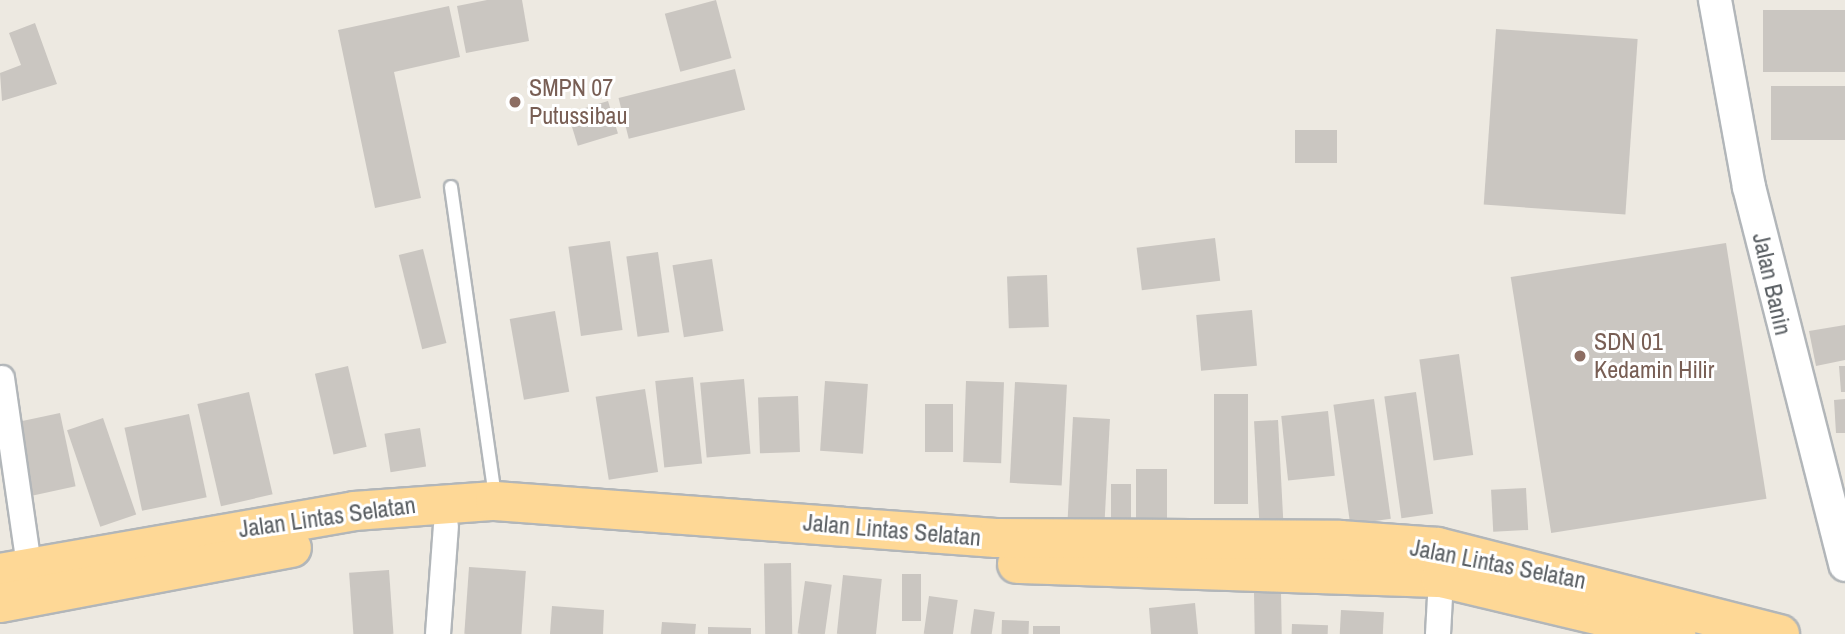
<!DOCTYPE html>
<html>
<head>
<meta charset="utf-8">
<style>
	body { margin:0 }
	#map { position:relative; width:1845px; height:634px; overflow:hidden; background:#ede9e1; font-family:"Archivo Narrow",sans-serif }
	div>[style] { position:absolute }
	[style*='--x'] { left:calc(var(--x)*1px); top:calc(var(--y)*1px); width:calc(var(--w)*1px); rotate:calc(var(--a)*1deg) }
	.building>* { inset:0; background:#cac6c1; transform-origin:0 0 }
	.roads { filter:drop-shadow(2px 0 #b2b6b9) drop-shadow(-2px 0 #b2b6b9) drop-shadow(0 2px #b2b6b9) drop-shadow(0 -2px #b2b6b9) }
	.service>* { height:12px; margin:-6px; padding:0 6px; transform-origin:6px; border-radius:6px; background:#fff }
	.minor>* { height:24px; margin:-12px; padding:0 12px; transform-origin:12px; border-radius:12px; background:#fff }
	.tertiary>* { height:32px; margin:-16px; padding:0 16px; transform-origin:16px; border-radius:16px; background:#fff }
	.trunk>* { height:38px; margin:-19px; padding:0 19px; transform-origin:19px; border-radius:19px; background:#fed896 }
	.dots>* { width:19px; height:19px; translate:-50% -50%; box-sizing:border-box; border:4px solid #fff; border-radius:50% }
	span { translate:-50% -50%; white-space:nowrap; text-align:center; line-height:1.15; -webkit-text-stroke:6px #fff; paint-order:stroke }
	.education-label { font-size:24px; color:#785e54 }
	.left { translate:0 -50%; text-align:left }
	.street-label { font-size:24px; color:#5a5f63 }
</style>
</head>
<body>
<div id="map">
	<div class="building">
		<div style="clip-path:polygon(487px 0,522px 0,529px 41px,466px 53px,457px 6px)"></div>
		<div style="left:716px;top:0;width:60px;height:53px;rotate:75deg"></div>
		<div style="clip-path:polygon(449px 6px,460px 57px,394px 72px,421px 198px,375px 208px,338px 30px)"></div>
		<div style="left:1845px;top:10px;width:62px;height:82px;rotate:90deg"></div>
		<div style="clip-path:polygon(35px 23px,57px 84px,2px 101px,0 73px,21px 65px,9px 33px)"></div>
		<div style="left:1496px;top:29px;width:142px;height:176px;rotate:4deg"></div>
		<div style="left:735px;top:69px;width:42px;height:120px;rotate:76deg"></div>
		<div style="left:1845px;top:86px;width:54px;height:74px;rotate:90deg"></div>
		<div style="left:608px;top:101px;width:34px;height:42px;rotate:73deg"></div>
		<div style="left:1295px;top:130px;width:42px;height:33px"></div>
		<div style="left:1215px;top:238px;width:43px;height:79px;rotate:83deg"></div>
		<div style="left:610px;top:241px;width:90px;height:42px;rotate:82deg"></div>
		<div style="left:1726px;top:243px;width:259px;height:218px;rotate:81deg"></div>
		<div style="left:423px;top:249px;width:97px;height:25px;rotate:76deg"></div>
		<div style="left:658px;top:252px;width:81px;height:32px;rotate:82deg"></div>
		<div style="left:712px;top:259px;width:73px;height:40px;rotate:81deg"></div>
		<div style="left:1047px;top:275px;width:52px;height:40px;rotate:88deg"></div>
		<div style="left:1252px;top:310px;width:56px;height:56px;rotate:85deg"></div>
		<div style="left:555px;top:311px;width:82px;height:46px;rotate:80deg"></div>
		<div style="clip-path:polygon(1845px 325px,1845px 360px,1816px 366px,1809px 331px)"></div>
		<div style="left:1459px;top:354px;width:102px;height:40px;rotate:82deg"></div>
		<div style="left:348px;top:366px;width:83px;height:34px;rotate:77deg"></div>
		<div style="clip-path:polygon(1839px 366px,1845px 366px,1845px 392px,1841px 392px)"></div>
		<div style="left:693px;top:377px;width:87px;height:38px;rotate:84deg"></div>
		<div style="left:744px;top:379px;width:75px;height:44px;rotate:85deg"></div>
		<div style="left:825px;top:381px;width:43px;height:70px;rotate:4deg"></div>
		<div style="left:966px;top:381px;width:38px;height:81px;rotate:2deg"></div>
		<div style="left:1015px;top:382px;width:52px;height:101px;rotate:3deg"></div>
		<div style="left:645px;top:389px;width:84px;height:50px;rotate:81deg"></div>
		<div style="left:249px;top:392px;width:105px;height:53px;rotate:77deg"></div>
		<div style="left:1416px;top:392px;width:123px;height:32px;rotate:82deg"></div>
		<div style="left:1214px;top:394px;width:34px;height:110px"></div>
		<div style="left:798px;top:396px;width:56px;height:40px;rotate:88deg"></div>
		<div style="left:1374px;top:399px;width:121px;height:41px;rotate:82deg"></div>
		<div style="clip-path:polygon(1845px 399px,1845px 433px,1836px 433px,1834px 400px)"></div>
		<div style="left:925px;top:404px;width:28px;height:48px"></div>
		<div style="left:1328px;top:411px;width:65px;height:47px;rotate:84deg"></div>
		<div style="left:60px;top:413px;width:75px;height:47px;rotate:78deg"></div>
		<div style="left:189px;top:414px;width:85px;height:66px;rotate:78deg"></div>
		<div style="left:1073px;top:417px;width:37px;height:105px;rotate:3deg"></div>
		<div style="left:103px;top:418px;width:102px;height:38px;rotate:71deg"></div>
		<div style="left:1278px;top:420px;width:101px;height:24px;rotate:87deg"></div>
		<div style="left:420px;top:428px;width:39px;height:36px;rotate:81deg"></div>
		<div style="left:1136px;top:469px;width:31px;height:53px"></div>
		<div style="left:1111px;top:484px;width:20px;height:42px"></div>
		<div style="left:1526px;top:488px;width:42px;height:35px;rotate:87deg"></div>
		<div style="left:791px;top:563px;width:71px;height:27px;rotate:89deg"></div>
		<div style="left:469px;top:567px;width:57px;height:67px;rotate:4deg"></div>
		<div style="left:389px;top:570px;width:64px;height:40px;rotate:86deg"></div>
		<div style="left:902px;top:574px;width:19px;height:47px"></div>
		<div style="left:843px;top:575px;width:39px;height:59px;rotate:6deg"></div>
		<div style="left:805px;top:581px;width:27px;height:53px;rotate:8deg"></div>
		<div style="left:1281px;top:592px;width:42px;height:27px;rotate:89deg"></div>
		<div style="left:929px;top:596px;width:29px;height:38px;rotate:8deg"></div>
		<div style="clip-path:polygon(1195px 603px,1198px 634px,1151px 634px,1149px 608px)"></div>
		<div style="clip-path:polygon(552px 606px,604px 610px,603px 634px,550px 634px)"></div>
		<div style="left:974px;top:609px;width:21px;height:25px;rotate:8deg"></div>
		<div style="left:1341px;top:610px;width:43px;height:24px;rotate:3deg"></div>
		<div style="left:1002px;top:620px;width:27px;height:14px;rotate:2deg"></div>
		<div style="clip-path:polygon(662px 622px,696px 624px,695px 634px,661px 634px)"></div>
		<div style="left:1292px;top:624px;width:36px;height:10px;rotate:2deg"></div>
		<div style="left:1033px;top:626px;width:27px;height:8px"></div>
		<div style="clip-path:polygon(708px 627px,751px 628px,751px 634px,708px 634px)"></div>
	</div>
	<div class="roads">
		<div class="service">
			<div style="--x:451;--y:187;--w:313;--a:81.9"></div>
		</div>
		<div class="minor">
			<div style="--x:2;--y:378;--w:190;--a:81.8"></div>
			<div style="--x:438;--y:634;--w:108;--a:-85.8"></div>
			<div style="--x:1438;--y:634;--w:56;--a:-86.9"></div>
		</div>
		<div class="tertiary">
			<div style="--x:1715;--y:0;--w:190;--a:79.7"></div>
			<div style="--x:1749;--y:187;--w:390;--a:75.7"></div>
		</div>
		<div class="trunk">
			<div style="--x:1017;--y:564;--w:424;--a:1.9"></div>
			<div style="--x:1441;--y:578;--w:242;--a:13.4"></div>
			<div style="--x:0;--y:573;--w:359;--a:-9.9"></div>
			<div style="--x:354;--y:511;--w:141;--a:-4.1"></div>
			<div style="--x:495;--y:501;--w:502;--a:4.22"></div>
			<div style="--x:996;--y:538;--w:344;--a:0.3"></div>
			<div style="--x:1340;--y:540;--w:98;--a:4.1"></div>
			<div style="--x:1438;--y:547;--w:353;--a:14.3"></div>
			<div style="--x:0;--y:603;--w:297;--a:-10.7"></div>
		</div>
	</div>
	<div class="dots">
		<div style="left:515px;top:102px;background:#8d6e63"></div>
		<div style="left:1580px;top:356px;background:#8d6e63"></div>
	</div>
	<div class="education-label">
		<span class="left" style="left:529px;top:102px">SMPN 07<br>Putussibau</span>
		<span class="left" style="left:1594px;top:356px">SDN 01<br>Kedamin Hilir</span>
	</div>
	<div class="street-label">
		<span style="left:1772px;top:284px;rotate:77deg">Jalan Banin</span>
		<span style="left:327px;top:517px;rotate:-8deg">Jalan Lintas Selatan</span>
		<span style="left:892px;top:530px;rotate:5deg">Jalan Lintas Selatan</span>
		<span style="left:1498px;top:564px;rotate:11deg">Jalan Lintas Selatan</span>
	</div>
</div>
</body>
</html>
